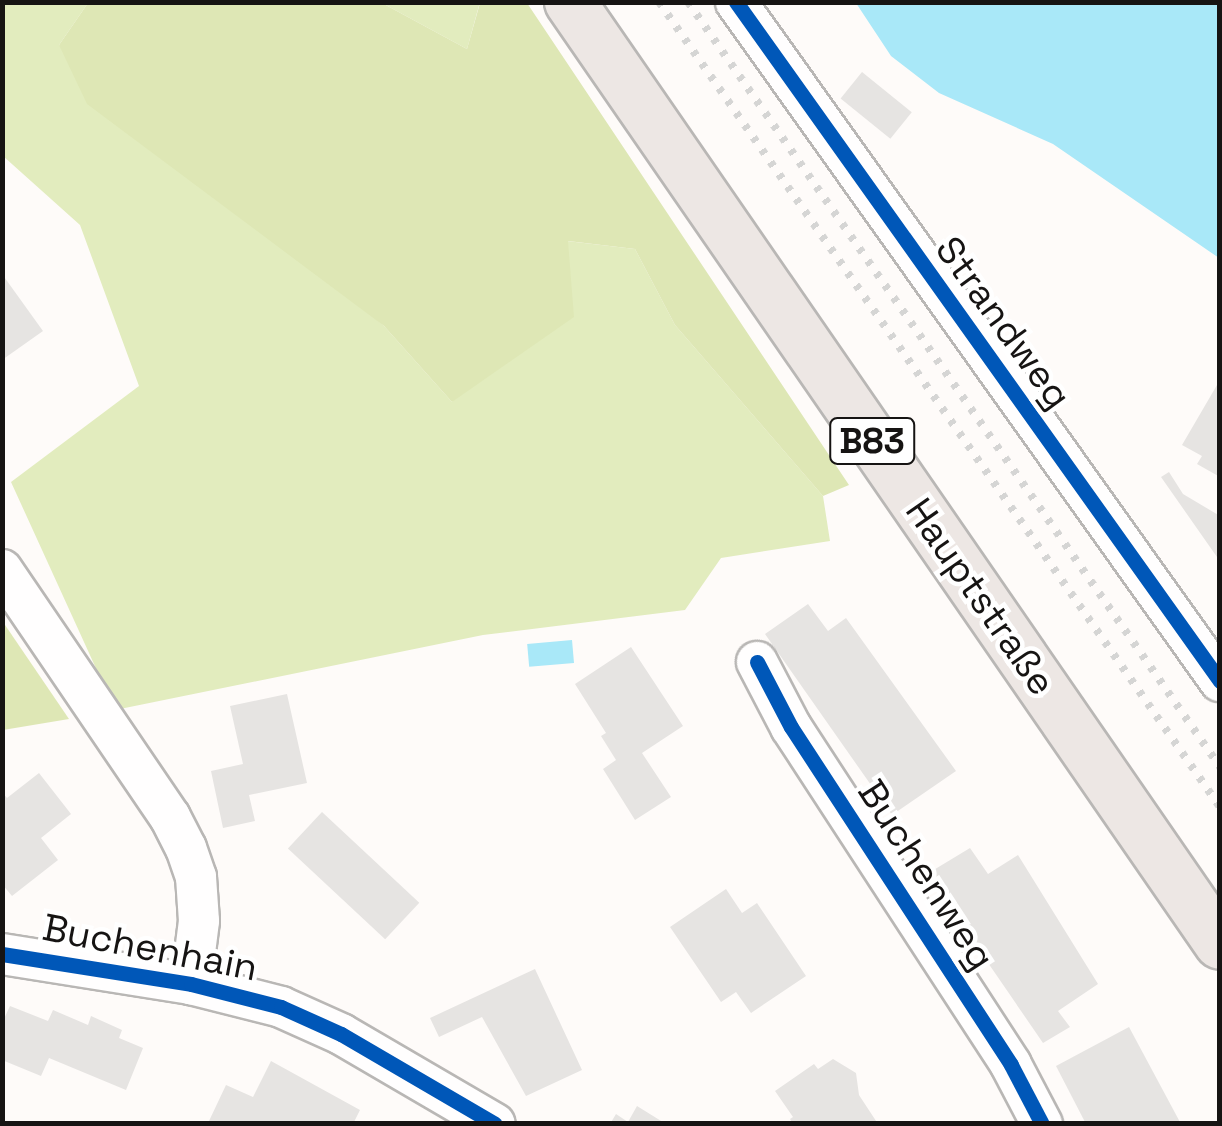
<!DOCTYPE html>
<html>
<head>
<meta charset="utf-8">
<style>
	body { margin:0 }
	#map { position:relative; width:1222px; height:1126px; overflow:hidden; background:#fefbf9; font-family:"Space Grotesk",sans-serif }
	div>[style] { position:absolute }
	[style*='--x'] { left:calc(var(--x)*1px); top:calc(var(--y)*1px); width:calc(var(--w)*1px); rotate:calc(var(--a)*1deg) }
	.green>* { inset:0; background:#e2ecbe }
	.forest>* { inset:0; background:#dee7b5 }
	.water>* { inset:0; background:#a9e8f8; transform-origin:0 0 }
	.building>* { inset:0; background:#e6e4e2; transform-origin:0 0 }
	.roads { filter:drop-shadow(2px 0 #b9b7b5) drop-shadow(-2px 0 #b9b7b5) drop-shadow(0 2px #b9b7b5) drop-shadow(0 -2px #b9b7b5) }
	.minor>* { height:40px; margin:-20px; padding:0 20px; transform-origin:20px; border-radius:20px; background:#fffefe }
	.major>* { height:50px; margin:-25px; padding:0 25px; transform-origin:25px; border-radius:25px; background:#ede7e4 }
	.rail>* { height:8px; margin-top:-4px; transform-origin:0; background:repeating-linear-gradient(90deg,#d5d5d4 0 5px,transparent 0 15px) }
	.cycleway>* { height:15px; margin:-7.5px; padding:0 7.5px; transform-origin:7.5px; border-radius:7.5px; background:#0057b8 }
	span { translate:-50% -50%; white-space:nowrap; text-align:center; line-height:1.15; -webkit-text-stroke:9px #fff; paint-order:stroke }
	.shield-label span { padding:2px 8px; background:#fff; border:2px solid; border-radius:8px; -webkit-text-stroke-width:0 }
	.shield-label { font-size:35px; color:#161413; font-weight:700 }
	.street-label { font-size:38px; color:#161413 }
	.frame { position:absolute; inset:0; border:5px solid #161413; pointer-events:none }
</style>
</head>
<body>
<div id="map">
	<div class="green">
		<div style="clip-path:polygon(480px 2px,467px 49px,382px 3px)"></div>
		<div style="clip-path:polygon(3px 3px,88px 3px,59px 45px,384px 326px,452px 402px,567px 241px,635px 249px,675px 325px,823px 496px,830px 541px,721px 558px,685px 610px,483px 635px,115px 710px,11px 482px,139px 386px,80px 225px,3px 156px)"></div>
	</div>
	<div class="forest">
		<div style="clip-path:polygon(382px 3px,467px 49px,480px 3px,527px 3px,849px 485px,823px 496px,675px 325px,635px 249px,568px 241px,574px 317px,452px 402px,384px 326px,87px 104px,59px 45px,88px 3px)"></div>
		<div style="clip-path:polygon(3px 622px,69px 719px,3px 730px)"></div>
	</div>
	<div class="water">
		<div style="clip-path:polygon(856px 3px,1219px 3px,1219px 258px,1053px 144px,939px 93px,891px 56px)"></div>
		<div style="left:572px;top:640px;width:23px;height:45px;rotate:85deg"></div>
	</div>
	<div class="building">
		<div style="left:862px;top:72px;width:64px;height:34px;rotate:39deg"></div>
		<div style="clip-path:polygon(2px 274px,43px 331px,2px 360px)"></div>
		<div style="clip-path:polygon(1217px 385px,1220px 386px,1220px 477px,1197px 464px,1202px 456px,1182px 445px)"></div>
		<div style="clip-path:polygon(1169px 472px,1183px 494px,1220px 516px,1217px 557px,1161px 477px)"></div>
		<div style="clip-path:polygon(808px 604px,828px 631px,846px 618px,956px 771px,892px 815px,765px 634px)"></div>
		<div style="clip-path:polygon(631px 647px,683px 726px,642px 753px,671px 797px,635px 820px,603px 769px,616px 760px,601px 736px,606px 733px,575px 684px)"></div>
		<div style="clip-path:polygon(287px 694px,307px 783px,249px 795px,255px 821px,223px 828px,211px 771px,243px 764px,230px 706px)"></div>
		<div style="clip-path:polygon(39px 773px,71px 814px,41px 838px,58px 860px,12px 896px,2px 884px,2px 792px,7px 798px)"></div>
		<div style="left:322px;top:812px;width:133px;height:50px;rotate:43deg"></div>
		<div style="clip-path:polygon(970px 848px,988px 874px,1018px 855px,1098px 984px,1058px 1011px,1070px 1027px,1043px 1043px,927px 874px)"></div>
		<div style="clip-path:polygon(726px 889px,742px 913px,757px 903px,806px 976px,751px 1013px,736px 992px,721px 1002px,670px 927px)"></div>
		<div style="clip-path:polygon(535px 969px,582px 1070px,526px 1096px,482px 1017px,439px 1037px,430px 1018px)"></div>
		<div style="clip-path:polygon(10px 1006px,48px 1021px,53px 1010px,88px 1025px,91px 1016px,122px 1030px,119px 1038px,143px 1048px,126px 1090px,49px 1058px,41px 1076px,2px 1060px,2px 1023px)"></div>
		<div style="clip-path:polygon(1129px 1027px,1181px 1124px,1086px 1124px,1056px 1066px)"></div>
		<div style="clip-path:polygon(833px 1059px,856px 1073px,859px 1095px,878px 1124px,793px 1124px,790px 1119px,793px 1117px,775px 1091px,814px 1064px,818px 1069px)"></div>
		<div style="clip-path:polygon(271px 1061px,360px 1110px,353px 1124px,209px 1121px,226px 1085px,253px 1097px)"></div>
		<div style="clip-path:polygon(637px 1106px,666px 1124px,610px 1124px,616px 1114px,628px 1122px)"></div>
	</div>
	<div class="roads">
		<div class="minor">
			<div style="--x:736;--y:2;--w:834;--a:54.52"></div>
			<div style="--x:2;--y:570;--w:299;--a:55.8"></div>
			<div style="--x:170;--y:817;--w:35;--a:63"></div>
			<div style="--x:186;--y:848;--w:31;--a:71"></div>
			<div style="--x:196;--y:877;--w:44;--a:86.1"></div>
			<div style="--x:199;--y:921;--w:64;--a:97.2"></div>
			<div style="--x:757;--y:662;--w:73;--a:62.4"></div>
			<div style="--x:791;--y:727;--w:403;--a:56.9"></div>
			<div style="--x:1011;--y:1065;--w:67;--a:62.3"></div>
			<div style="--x:2;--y:954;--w:191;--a:9"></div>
			<div style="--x:191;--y:984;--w:93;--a:14.3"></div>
			<div style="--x:281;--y:1007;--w:66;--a:24.2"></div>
			<div style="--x:341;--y:1034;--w:178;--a:30.3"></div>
		</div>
		<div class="major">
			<div style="--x:570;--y:2;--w:1144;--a:55.39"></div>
		</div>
	</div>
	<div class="rail">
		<div style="--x:659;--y:2;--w:981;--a:55.13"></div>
		<div style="--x:688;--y:2;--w:932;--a:55.18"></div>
	</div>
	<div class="cycleway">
		<div style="--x:736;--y:2;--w:834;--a:54.52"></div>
		<div style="--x:757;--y:662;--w:73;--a:62.4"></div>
		<div style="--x:791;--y:727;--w:403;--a:56.9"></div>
		<div style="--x:1011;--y:1065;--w:67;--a:62.3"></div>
		<div style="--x:2;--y:954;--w:191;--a:9"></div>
		<div style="--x:191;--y:984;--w:93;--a:14.3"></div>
		<div style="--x:281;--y:1007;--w:66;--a:24.2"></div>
		<div style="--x:341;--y:1034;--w:178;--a:30.3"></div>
	</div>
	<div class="shield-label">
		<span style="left:872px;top:441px">B83</span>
	</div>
	<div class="street-label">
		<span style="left:1003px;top:323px;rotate:54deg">Strandweg</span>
		<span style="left:980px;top:597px;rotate:55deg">Hauptstraße</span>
		<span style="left:926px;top:875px;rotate:57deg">Buchenweg</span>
		<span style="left:150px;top:948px;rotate:11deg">Buchenhain</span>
	</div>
	<div class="frame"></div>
</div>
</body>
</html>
